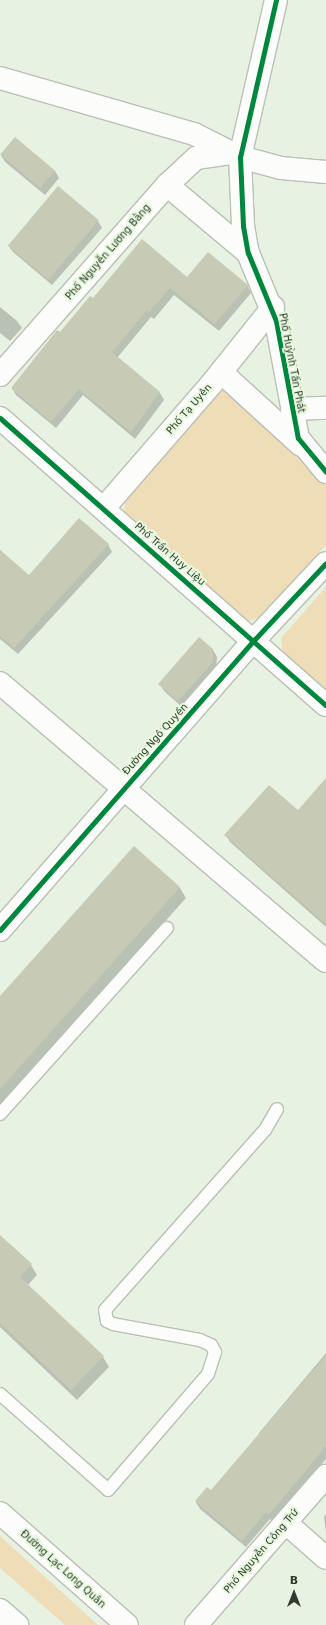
<!DOCTYPE html>
<html>
<head>
<meta charset="utf-8">
<style>
	body { margin:0 }
	#map { position:relative; width:326px; height:1625px; overflow:hidden; background:#e8f2e3; font-family:"DejaVu Sans",sans-serif }
	div>[style] { position:absolute }
	[style*='--x'] { left:calc(var(--x)*1px); top:calc(var(--y)*1px); width:calc(var(--w)*1px); rotate:calc(var(--a)*1deg) }
	.green>* { inset:0; background:#eeddb6 }
	.shadow>* { inset:0; background:#0003 }
	.building>* { inset:0; background:#c7cab4; transform-origin:0 0 }
	.roads { filter:drop-shadow(1px 0 #b9c0b5) drop-shadow(-1px 0 #b9c0b5) drop-shadow(0 1px #b9c0b5) drop-shadow(0 -1px #b9c0b5) }
	.lane>* { height:12px; margin:-6px; padding:0 6px; transform-origin:6px; border-radius:6px; background:#fcfdfb }
	.street>* { height:22px; margin:-11px; padding:0 11px; transform-origin:11px; border-radius:11px; background:#fcfdfb }
	.secondary>* { height:22px; margin:-11px; padding:0 11px; transform-origin:11px; border-radius:11px; background:#fcfdfb }
	.cycleway>* { height:5px; margin:-2.5px; padding:0 2.5px; transform-origin:2.5px; border-radius:2.5px; background:#00873e }
	span { translate:-50% -50%; white-space:nowrap; text-align:center; line-height:1.15; -webkit-text-stroke:4px #e6f8dd; paint-order:stroke }
	.street-label { font-size:10px; color:#32392f }
	.north { position:absolute; left:274px; top:1573px; width:40px; height:40px; -webkit-text-stroke:3px #e6f8dd; paint-order:stroke; rotate:0deg; font-size:11px; font-weight:700; line-height:16px; text-align:center; color:#32392f }
	.north::after { content:''; display:block; margin:auto; width:14px; height:18px; background:#32392f; clip-path:polygon(50% 0,100% 100%,50% 72%,0 100%) }
</style>
</head>
<body>
<div id="map">
	<div class="green">
		<div style="clip-path:polygon(219px 387px,281px 433px,320px 474px,326px 484px,326px 545px,262px 616px,245px 623px,124px 514px,126px 495px)"></div>
		<div style="clip-path:polygon(326px 587px,326px 691px,283px 654px,281px 638px)"></div>
		<div style="clip-path:polygon(0 1536px,98px 1625px,65px 1625px,0 1568px)"></div>
	</div>
	<div class="shadow">
		<div style="clip-path:polygon(15px 138px,55px 171px,59px 178px,45px 195px,5px 162px,1px 155px)"></div>
		<div style="clip-path:polygon(98px 221px,102px 228px,52px 285px,13px 252px,8px 245px)"></div>
		<div style="clip-path:polygon(187px 278px,247px 285px,251px 293px,219px 331px,174px 295px,154px 319px,151px 317px,117px 358px,160px 393px,164px 400px,135px 439px,83px 395px,56px 428px,16px 395px,12px 388px,93px 300px)"></div>
		<div style="clip-path:polygon(0 307px,17px 321px,22px 328px,10px 341px,0 333px)"></div>
		<div style="clip-path:polygon(108px 544px,112px 552px,18px 654px,0 639px,0 550px,29px 577px)"></div>
		<div style="clip-path:polygon(213px 650px,217px 657px,216px 670px,183px 708px,164px 691px,160px 684px)"></div>
		<div style="clip-path:polygon(326px 780px,326px 927px,230px 842px,226px 835px,298px 811px)"></div>
		<div style="clip-path:polygon(134px 847px,180px 888px,186px 898px,0 1106px,0 997px)"></div>
		<div style="clip-path:polygon(0 1236px,31px 1265px,37px 1275px,28px 1285px,103px 1357px,109px 1367px,77px 1400px,0 1327px)"></div>
		<div style="clip-path:polygon(326px 1353px,326px 1459px,274px 1522px,270px 1519px,246px 1547px,200px 1509px,196px 1502px,211px 1491px,260px 1435px,259px 1433px)"></div>
		<div style="clip-path:polygon(326px 1515px,326px 1532px,324px 1516px)"></div>
	</div>
	<div class="building">
		<div style="left:15px;top:137px;width:52px;height:23px;rotate:40deg"></div>
		<div style="left:58px;top:186px;width:53px;height:78px;rotate:40deg"></div>
		<div style="clip-path:polygon(142px 239px,187px 277px,208px 252px,248px 285px,215px 324px,170px 288px,149px 312px,147px 310px,112px 352px,160px 392px,131px 432px,79px 389px,51px 422px,11px 388px,57px 330px,60px 332px,90px 296px,93px 298px)"></div>
		<div style="clip-path:polygon(79px 518px,109px 544px,14px 648px,0 636px,0 550px,29px 575px)"></div>
		<div style="clip-path:polygon(199px 637px,213px 649px,213px 662px,178px 701px,158px 684px)"></div>
		<div style="clip-path:polygon(326px 778px,326px 924px,224px 835px,269px 785px,298px 810px)"></div>
		<div style="clip-path:polygon(134px 846px,180px 887px,0 1089px,0 996px)"></div>
		<div style="clip-path:polygon(0 1235px,32px 1264px,20px 1277px,104px 1356px,71px 1390px,0 1323px)"></div>
		<div style="clip-path:polygon(326px 1355px,326px 1446px,269px 1515px,266px 1512px,242px 1541px,195px 1501px,207px 1487px,211px 1490px)"></div>
	</div>
	<div class="roads">
		<div class="lane">
			<div style="--x:0;--y:1114;--w:250;--a:-48.1"></div>
			<div style="--x:0;--y:1394;--w:144;--a:41.6"></div>
			<div style="--x:108;--y:1490;--w:153;--a:-49.2"></div>
			<div style="--x:208;--y:1374;--w:23;--a:-72"></div>
			<div style="--x:215;--y:1352;--w:8;--a:-120"></div>
			<div style="--x:211;--y:1345;--w:12;--a:-156"></div>
			<div style="--x:200;--y:1340;--w:88;--a:-169.6"></div>
			<div style="--x:113;--y:1324;--w:7;--a:-153"></div>
			<div style="--x:107;--y:1321;--w:11;--a:-100"></div>
			<div style="--x:105;--y:1310;--w:241;--a:-48.4"></div>
			<div style="--x:265;--y:1130;--w:24;--a:-60"></div>
		</div>
		<div class="street">
			<div style="--x:276;--y:0;--w:161;--a:102.9"></div>
			<div style="--x:240;--y:157;--w:69;--a:87.5"></div>
			<div style="--x:243;--y:226;--w:27;--a:80"></div>
			<div style="--x:248;--y:253;--w:74;--a:67.6"></div>
			<div style="--x:276;--y:321;--w:119;--a:79.4"></div>
			<div style="--x:298;--y:438;--w:44;--a:50.5"></div>
			<div style="--x:0;--y:78;--w:202;--a:16.1"></div>
			<div style="--x:194;--y:134;--w:51;--a:26.6"></div>
			<div style="--x:240;--y:157;--w:42;--a:15"></div>
			<div style="--x:281;--y:168;--w:45;--a:5.1"></div>
			<div style="--x:167;--y:185;--w:106;--a:40"></div>
			<div style="--x:221;--y:372;--w:108;--a:42.4"></div>
			<div style="--x:0;--y:375;--w:253;--a:-48.7"></div>
			<div style="--x:167;--y:185;--w:40;--a:-43"></div>
			<div style="--x:196;--y:158;--w:35;--a:-8"></div>
			<div style="--x:292;--y:409;--w:34;--a:-2"></div>
			<div style="--x:0;--y:418;--w:434;--a:41.4"></div>
			<div style="--x:104;--y:508;--w:167;--a:-49.1"></div>
			<div style="--x:213;--y:382;--w:96;--a:-51.3"></div>
			<div style="--x:0;--y:683;--w:428;--a:40.5"></div>
			<div style="--x:0;--y:930;--w:386;--a:-48.8"></div>
			<div style="--x:254;--y:640;--w:105;--a:-46.9"></div>
			<div style="--x:286;--y:1523;--w:53;--a:41.2"></div>
			<div style="--x:196;--y:1625;--w:198;--a:-48.9"></div>
		</div>
		<div class="secondary">
			<div style="--x:0;--y:1513;--w:169;--a:41.4"></div>
			<div style="--x:0;--y:1610;--w:23;--a:41"></div>
		</div>
	</div>
	<div class="cycleway">
		<div style="--x:276;--y:0;--w:161;--a:102.9"></div>
		<div style="--x:240;--y:157;--w:69;--a:87.5"></div>
		<div style="--x:243;--y:226;--w:27;--a:80"></div>
		<div style="--x:248;--y:253;--w:74;--a:67.6"></div>
		<div style="--x:276;--y:321;--w:119;--a:79.4"></div>
		<div style="--x:298;--y:438;--w:44;--a:50.5"></div>
		<div style="--x:0;--y:418;--w:434;--a:41.4"></div>
		<div style="--x:0;--y:930;--w:386;--a:-48.8"></div>
		<div style="--x:254;--y:640;--w:105;--a:-46.9"></div>
	</div>
	<div class="street-label">
		<span style="left:108px;top:252px;rotate:-49deg">Phố Nguyễn Lương Bằng</span>
		<span style="left:292px;top:363px;rotate:79deg">Phố Huỳnh Tấn Phát</span>
		<span style="left:189px;top:409px;rotate:-49deg">Phố Tạ Uyên</span>
		<span style="left:170px;top:554px;rotate:41deg">Phố Trần Huy Liệu</span>
		<span style="left:155px;top:739px;rotate:-48deg">Đường Ngô Quyền</span>
		<span style="left:261px;top:1551px;rotate:-49deg">Phố Nguyễn Công Trứ</span>
		<span style="left:63px;top:1569px;rotate:42deg">Đường Lạc Long Quân</span>
	</div>
	<div class="north">B</div>
</div>
</body>
</html>
